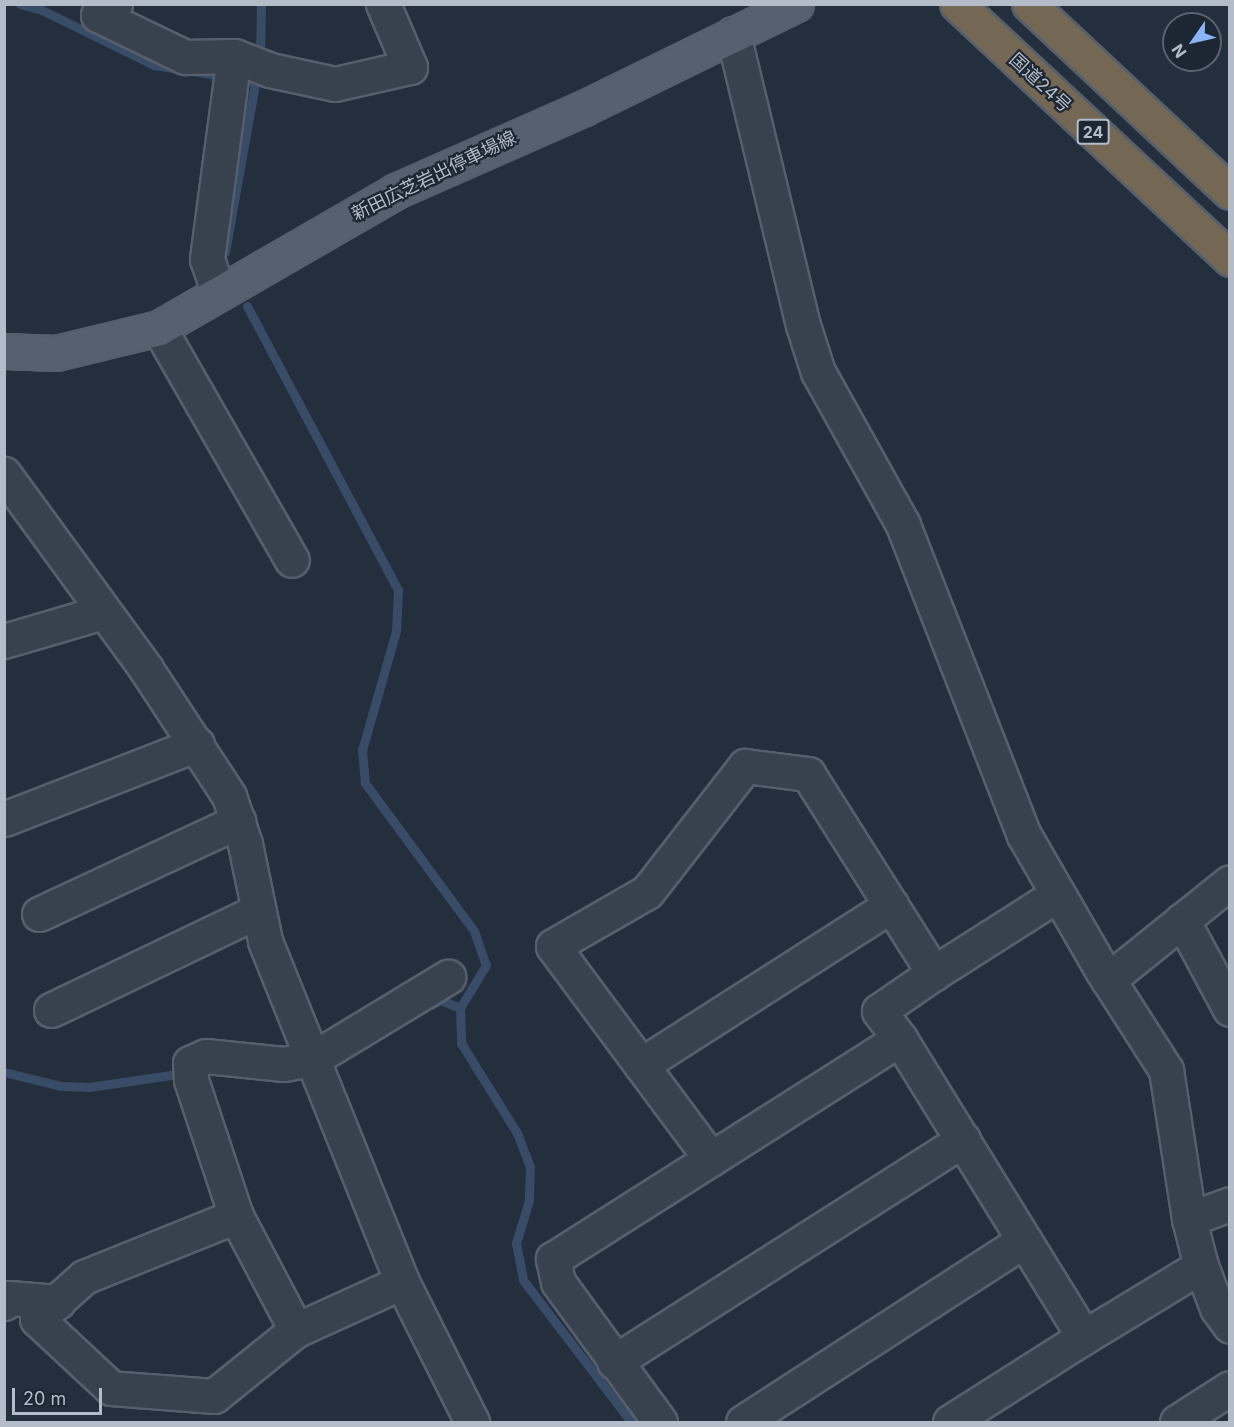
<!DOCTYPE html>
<html>
<head>
<meta charset="utf-8">
<style>
	body { margin:0 }
	#map { position:relative; width:1234px; height:1427px; overflow:hidden; background:#242f3e; font-family:Inter,"Noto Sans JP",sans-serif }
	div>[style] { position:absolute }
	[style*='--x'] { left:calc(var(--x)*1px); top:calc(var(--y)*1px); width:calc(var(--w)*1px); rotate:calc(var(--a)*1deg) }
	.stream>* { height:9px; margin:-4.5px; padding:0 4.5px; transform-origin:4.5px; border-radius:4.5px; background:#394c67 }
	.roads { filter:drop-shadow(2px 0 #565f6c) drop-shadow(-2px 0 #565f6c) drop-shadow(0 2px #565f6c) drop-shadow(0 -2px #565f6c) }
	.minor>* { height:33px; margin:-16.5px; padding:0 16.5px; transform-origin:16.5px; border-radius:16.5px; background:#38414e }
	.major>* { height:33px; margin:-16.5px; padding:0 16.5px; transform-origin:16.5px; border-radius:16.5px; background:#56606e }
	.highway>* { height:33px; margin:-16.5px; padding:0 16.5px; transform-origin:16.5px; border-radius:16.5px; background:#746855 }
	span { translate:-50% -50%; white-space:nowrap; text-align:center; line-height:1.15; -webkit-text-stroke:4.5px #1d2633; paint-order:stroke }
	.shield-label span { padding:2px 4px; background:#1d2633; border:2px solid; border-radius:4px; -webkit-text-stroke-width:0 }
	.shield-label { font-size:16px; color:#b4bcc9; font-weight:700 }
	.street-label { font-size:18px; color:#b4bcc9 }
	.frame { position:absolute; inset:0; border:6px solid #b4bcc9; pointer-events:none }
	.north { position:absolute; left:1162px; top:12px; width:60px; height:60px; box-sizing:border-box; background:#1d2633; border:2px solid #59626f; border-radius:50%; rotate:236deg; font-size:16px; font-weight:700; line-height:24px; text-align:center; color:#b4bcc9 }
	.north::after { content:''; display:block; margin:auto; width:21px; height:27px; background:#8ab4f8; clip-path:polygon(50% 0,100% 100%,50% 72%,0 100%) }
	.scale { position:absolute; left:12px; top:1388px; width:90px; height:27px; box-sizing:border-box; border:3px solid #b4bcc9; border-top:0; padding-left:8px; font-size:18px; line-height:21px; white-space:nowrap; color:#b4bcc9; -webkit-text-stroke:4px #1d2633; paint-order:stroke }
</style>
</head>
<body>
<div id="map">
	<div class="stream">
		<div style="--x:20;--y:4;--w:23;--a:15"></div>
		<div style="--x:42;--y:10;--w:125;--a:26.2"></div>
		<div style="--x:154;--y:65;--w:26;--a:9"></div>
		<div style="--x:260;--y:59;--w:55;--a:-89"></div>
		<div style="--x:194;--y:71;--w:62;--a:10.2"></div>
		<div style="--x:225;--y:252;--w:183;--a:-79.9"></div>
		<div style="--x:247;--y:306;--w:322;--a:62"></div>
		<div style="--x:398;--y:590;--w:41;--a:92.8"></div>
		<div style="--x:396;--y:631;--w:124;--a:105.9"></div>
		<div style="--x:362;--y:750;--w:33;--a:85"></div>
		<div style="--x:365;--y:783;--w:184;--a:53.6"></div>
		<div style="--x:474;--y:931;--w:36;--a:71"></div>
		<div style="--x:486;--y:965;--w:50;--a:121.2"></div>
		<div style="--x:460;--y:1008;--w:35;--a:88"></div>
		<div style="--x:461;--y:1043;--w:106;--a:58.1"></div>
		<div style="--x:517;--y:1133;--w:36;--a:69"></div>
		<div style="--x:530;--y:1167;--w:33;--a:92"></div>
		<div style="--x:529;--y:1200;--w:45;--a:106.8"></div>
		<div style="--x:516;--y:1243;--w:38;--a:79"></div>
		<div style="--x:523;--y:1280;--w:178;--a:52.7"></div>
		<div style="--x:431;--y:1005;--w:11;--a:-27"></div>
		<div style="--x:441;--y:1000;--w:21;--a:23"></div>
		<div style="--x:4;--y:1072;--w:59;--a:13.8"></div>
		<div style="--x:61;--y:1086;--w:28;--a:2"></div>
		<div style="--x:89;--y:1087;--w:97;--a:-8.3"></div>
	</div>
	<div class="roads">
		<div class="minor">
			<div style="--x:115;--y:4;--w:20;--a:147"></div>
			<div style="--x:98;--y:15;--w:97;--a:25.8"></div>
			<div style="--x:185;--y:57;--w:49;--a:-1.2"></div>
			<div style="--x:234;--y:56;--w:205;--a:97.6"></div>
			<div style="--x:207;--y:259;--w:36;--a:71"></div>
			<div style="--x:733;--y:34;--w:299;--a:76.5"></div>
			<div style="--x:803;--y:325;--w:49;--a:72.3"></div>
			<div style="--x:818;--y:372;--w:175;--a:60.9"></div>
			<div style="--x:903;--y:525;--w:333;--a:68.7"></div>
			<div style="--x:1024;--y:835;--w:156;--a:60"></div>
			<div style="--x:1102;--y:970;--w:119;--a:57.4"></div>
			<div style="--x:1166;--y:1070;--w:151;--a:81.2"></div>
			<div style="--x:1189;--y:1219;--w:49;--a:75.7"></div>
			<div style="--x:1201;--y:1266;--w:45;--a:69.1"></div>
			<div style="--x:1217;--y:1308;--w:22;--a:54"></div>
			<div style="--x:234;--y:56;--w:39;--a:21"></div>
			<div style="--x:270;--y:70;--w:66;--a:12.2"></div>
			<div style="--x:335;--y:84;--w:77;--a:-12.8"></div>
			<div style="--x:410;--y:67;--w:69;--a:-113.2"></div>
			<div style="--x:159;--y:328;--w:267;--a:60.2"></div>
			<div style="--x:4;--y:474;--w:241;--a:53.9"></div>
			<div style="--x:146;--y:669;--w:152;--a:56.8"></div>
			<div style="--x:229;--y:796;--w:51;--a:71.6"></div>
			<div style="--x:245;--y:844;--w:99;--a:78.3"></div>
			<div style="--x:265;--y:941;--w:367;--a:68.1"></div>
			<div style="--x:402;--y:1282;--w:157;--a:63.4"></div>
			<div style="--x:4;--y:641;--w:103;--a:-16.3"></div>
			<div style="--x:4;--y:819;--w:207;--a:-21.2"></div>
			<div style="--x:39;--y:914;--w:220;--a:-25"></div>
			<div style="--x:1182;--y:920;--w:101;--a:61.7"></div>
			<div style="--x:934;--y:973;--w:147;--a:-32.5"></div>
			<div style="--x:1108;--y:980;--w:156;--a:-38.8"></div>
			<div style="--x:51;--y:1010;--w:229;--a:-25.6"></div>
			<div style="--x:641;--y:1065;--w:297;--a:-32.6"></div>
			<div style="--x:711;--y:1159;--w:265;--a:-126.6"></div>
			<div style="--x:553;--y:946;--w:108;--a:-29.9"></div>
			<div style="--x:647;--y:892;--w:160;--a:-52.1"></div>
			<div style="--x:745;--y:766;--w:64;--a:7.2"></div>
			<div style="--x:808;--y:774;--w:236;--a:57.7"></div>
			<div style="--x:934;--y:973;--w:67;--a:145.4"></div>
			<div style="--x:879;--y:1011;--w:35;--a:53"></div>
			<div style="--x:236;--y:1216;--w:129;--a:62.2"></div>
			<div style="--x:1189;--y:1219;--w:44;--a:-20.1"></div>
			<div style="--x:402;--y:1282;--w:116;--a:155.6"></div>
			<div style="--x:296;--y:1330;--w:105;--a:141.2"></div>
			<div style="--x:214;--y:1396;--w:103;--a:-175.6"></div>
			<div style="--x:111;--y:1388;--w:101;--a:-137"></div>
			<div style="--x:37;--y:1319;--w:63;--a:-41.8"></div>
			<div style="--x:84;--y:1277;--w:164;--a:-21.9"></div>
			<div style="--x:236;--y:1216;--w:143;--a:-108.3"></div>
			<div style="--x:191;--y:1080;--w:17;--a:-93"></div>
			<div style="--x:190;--y:1063;--w:17;--a:-24"></div>
			<div style="--x:206;--y:1056;--w:78;--a:5.9"></div>
			<div style="--x:284;--y:1064;--w:31;--a:-11"></div>
			<div style="--x:314;--y:1058;--w:157;--a:-31.2"></div>
			<div style="--x:4;--y:1303;--w:7;--a:-45"></div>
			<div style="--x:9;--y:1298;--w:49;--a:4.7"></div>
			<div style="--x:614;--y:1362;--w:414;--a:-32.5"></div>
			<div style="--x:660;--y:1422;--w:173;--a:-126.1"></div>
			<div style="--x:558;--y:1282;--w:24;--a:-102"></div>
			<div style="--x:553;--y:1259;--w:411;--a:-32.4"></div>
			<div style="--x:900;--y:1039;--w:350;--a:58.3"></div>
			<div style="--x:1084;--y:1337;--w:137;--a:-31.3"></div>
			<div style="--x:743;--y:1422;--w:335;--a:-32.9"></div>
			<div style="--x:950;--y:1422;--w:159;--a:-32.4"></div>
			<div style="--x:1177;--y:1422;--w:63;--a:-32.7"></div>
		</div>
		<div class="major">
			<div style="--x:4;--y:351;--w:52;--a:2.2"></div>
			<div style="--x:56;--y:353;--w:106;--a:-13.6"></div>
			<div style="--x:159;--y:328;--w:274;--a:-30"></div>
			<div style="--x:396;--y:191;--w:206;--a:-23.8"></div>
			<div style="--x:584;--y:108;--w:236;--a:-26.1"></div>
		</div>
		<div class="highway">
			<div style="--x:957;--y:4;--w:374;--a:43"></div>
			<div style="--x:1029;--y:4;--w:275;--a:43.1"></div>
		</div>
	</div>
	<div class="shield-label">
		<span style="left:1093px;top:132px">24</span>
	</div>
	<div class="street-label">
		<span style="left:1040px;top:83px;rotate:43deg">国道24号</span>
		<span style="left:434px;top:176px;rotate:-26deg">新田広芝岩出停車場線</span>
	</div>
	<div class="frame"></div>
	<div class="north">N</div>
	<div class="scale">20 m</div>
</div>
</body>
</html>
